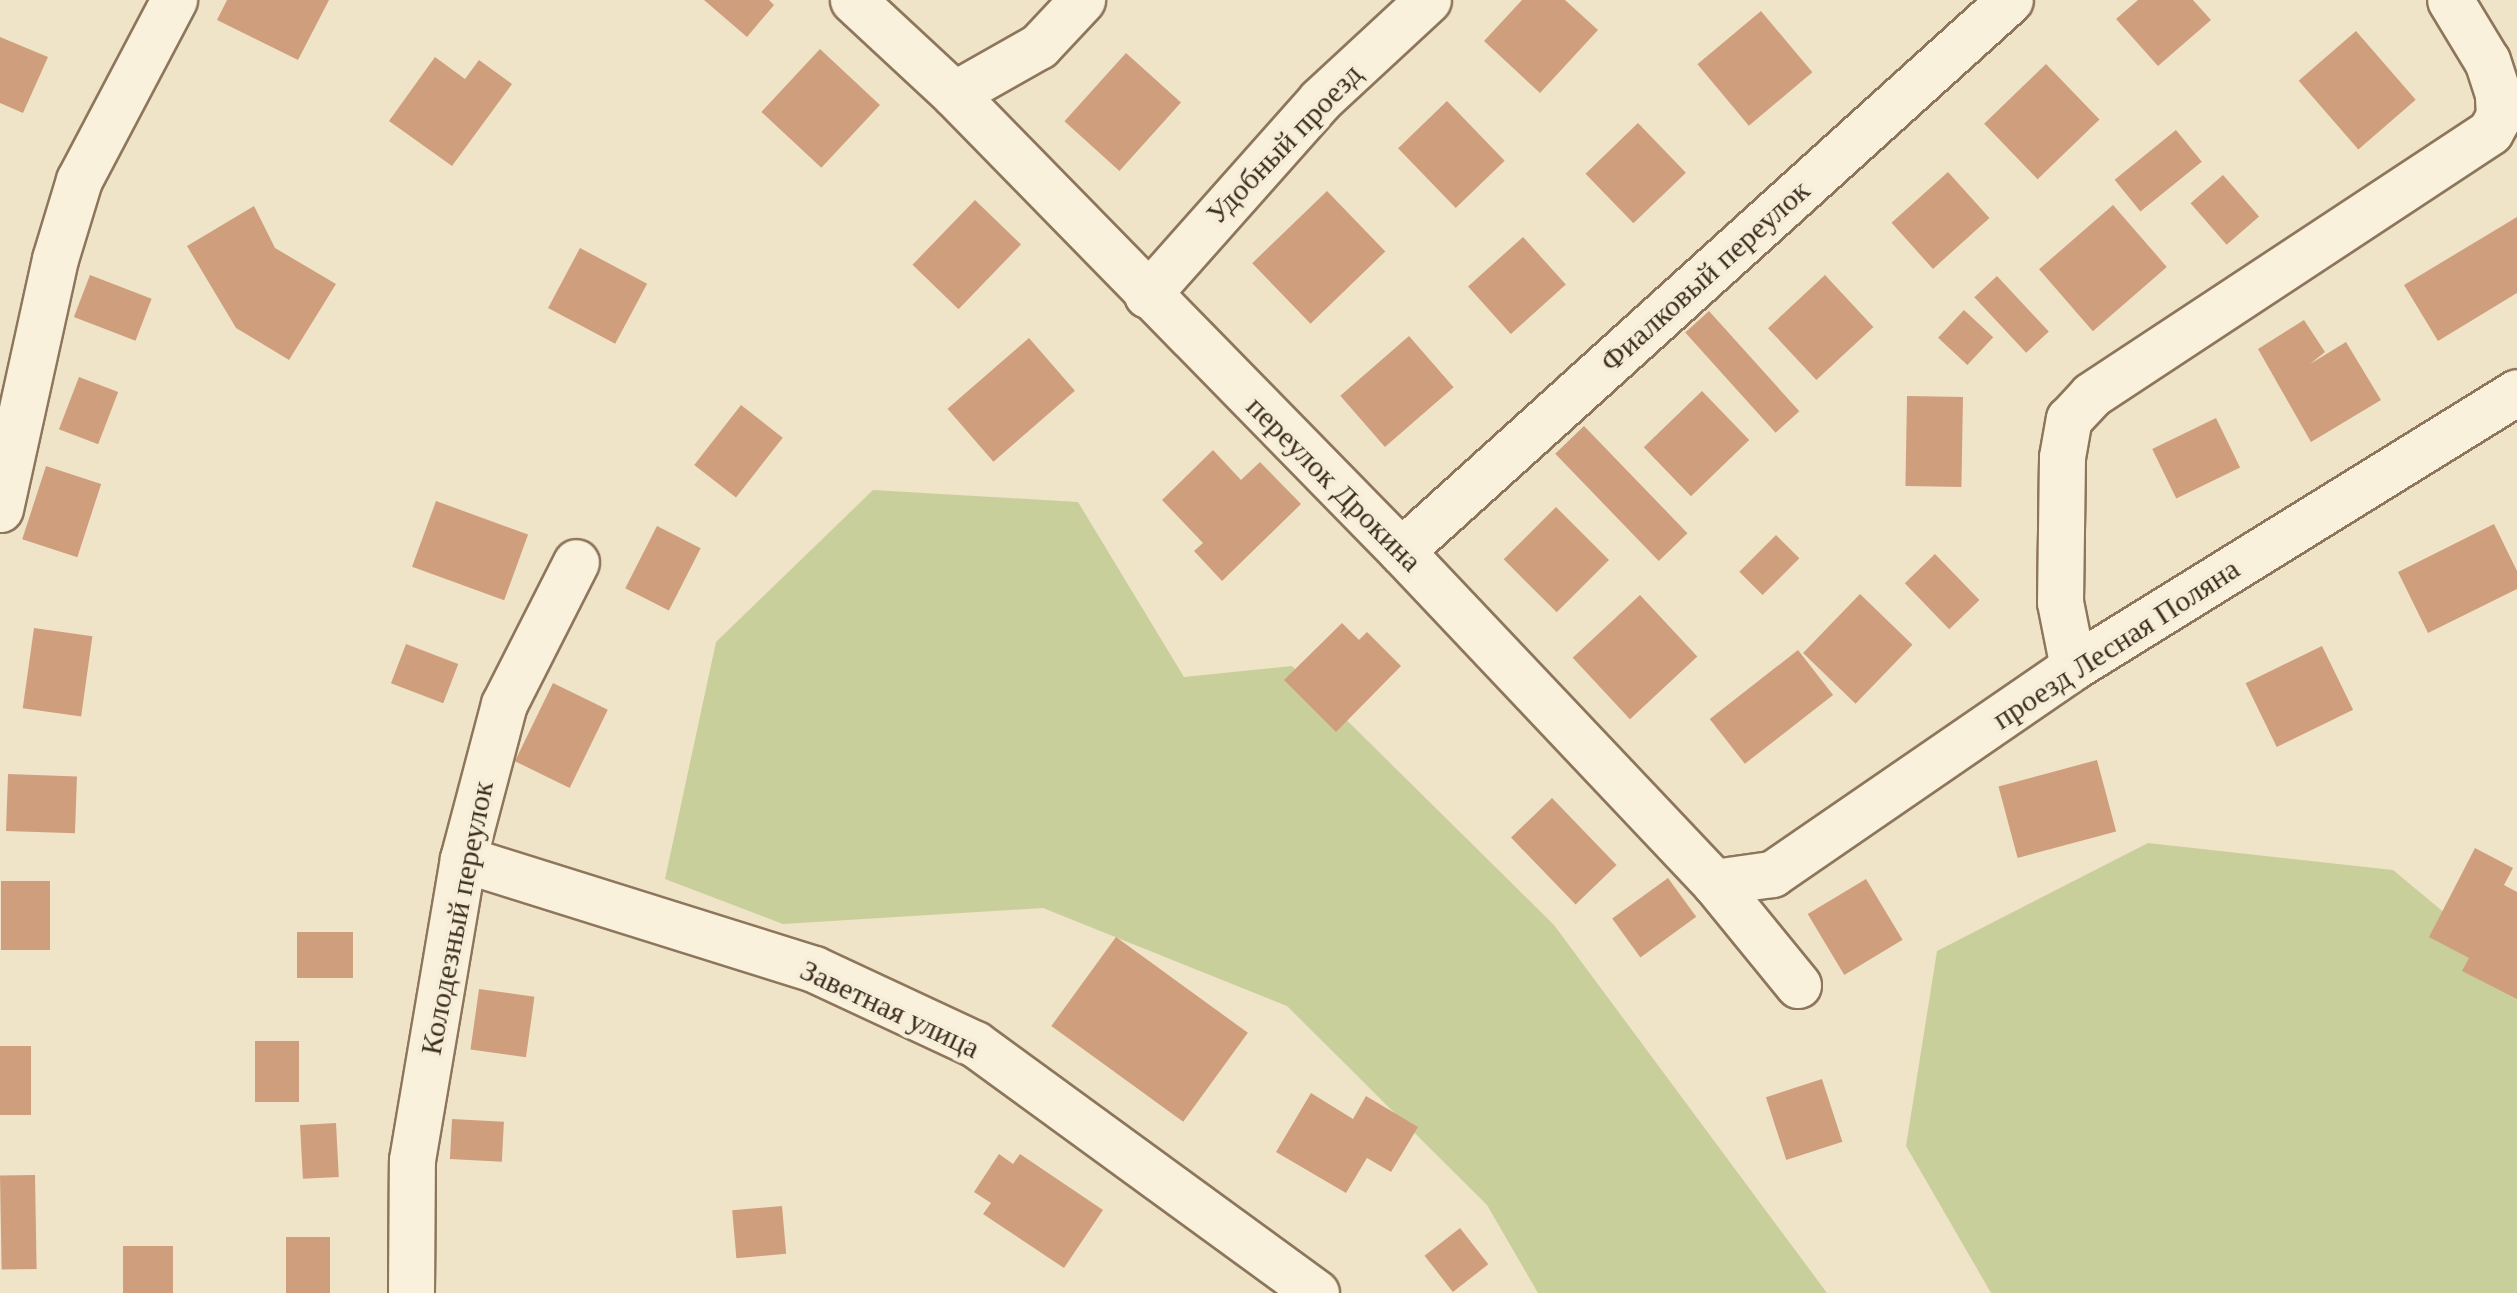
<!DOCTYPE html>
<html>
<head>
<meta charset="utf-8">
<style>
	body { margin:0 }
	#map { position:relative; width:2517px; height:1293px; overflow:hidden; background:#f0e4c8; font-family:"Times New Roman",serif }
	div>[style] { position:absolute }
	[style*='--x'] { left:calc(var(--x)*1px); top:calc(var(--y)*1px); width:calc(var(--w)*1px); rotate:calc(var(--a)*1deg) }
	.green>* { inset:0; background:#c9cf9b }
	.building>* { inset:0; background:#cf9f7d; transform-origin:0 0 }
	.roads { filter:drop-shadow(2px 0 #8d765c) drop-shadow(-2px 0 #8d765c) drop-shadow(0 2px #8d765c) drop-shadow(0 -2px #8d765c) }
	.minor>* { height:45px; margin:-22.5px; padding:0 22.5px; transform-origin:22.5px; border-radius:22.5px; background:#faf1dc }
	span { translate:-50% -50%; white-space:nowrap; text-align:center; line-height:1.15; -webkit-text-stroke:8px #f7eed8; paint-order:stroke }
	.street-label { font-size:30px; color:#3d2e20 }
</style>
</head>
<body>
<div id="map">
	<div class="green">
		<div style="clip-path:polygon(873px 490px,1078px 502px,1184px 677px,1292px 666px,1554px 925px,1827px 1293px,1538px 1293px,1487px 1205px,1287px 1006px,1043px 908px,783px 924px,665px 879px,716px 642px)"></div>
		<div style="clip-path:polygon(2148px 843px,2393px 870px,2517px 973px,2517px 1293px,1991px 1293px,1906px 1146px,1937px 951px)"></div>
	</div>
	<div class="building">
		<div style="clip-path:polygon(227px 0,329px 0,298px 60px,217px 20px)"></div>
		<div style="clip-path:polygon(704px 0,769px 0,774px 5px,747px 37px)"></div>
		<div style="clip-path:polygon(1522px 0,1565px 0,1598px 30px,1540px 93px,1484px 41px)"></div>
		<div style="clip-path:polygon(2138px 0,2193px 0,2211px 20px,2158px 66px,2116px 19px)"></div>
		<div style="left:1761px;top:11px;width:80px;height:83px;rotate:50deg"></div>
		<div style="left:2356px;top:31px;width:91px;height:76px;rotate:49deg"></div>
		<div style="clip-path:polygon(0 37px,48px 57px,23px 113px,0 103px)"></div>
		<div style="left:820px;top:49px;width:82px;height:86px;rotate:43deg"></div>
		<div style="left:1126px;top:53px;width:74px;height:92px;rotate:42deg"></div>
		<div style="clip-path:polygon(435px 57px,465px 79px,479px 60px,512px 84px,452px 166px,389px 121px)"></div>
		<div style="left:2046px;top:64px;width:77px;height:86px;rotate:46deg"></div>
		<div style="left:1447px;top:101px;width:83px;height:68px;rotate:46deg"></div>
		<div style="left:1638px;top:123px;width:69px;height:73px;rotate:46deg"></div>
		<div style="left:2176px;top:130px;width:41px;height:79px;rotate:51deg"></div>
		<div style="left:1948px;top:172px;width:62px;height:76px;rotate:48deg"></div>
		<div style="left:2223px;top:175px;width:55px;height:43px;rotate:49deg"></div>
		<div style="left:1327px;top:191px;width:84px;height:104px;rotate:46deg"></div>
		<div style="left:975px;top:200px;width:64px;height:90px;rotate:44deg"></div>
		<div style="left:2113px;top:205px;width:82px;height:98px;rotate:49deg"></div>
		<div style="clip-path:polygon(254px 206px,275px 248px,336px 284px,289px 360px,236px 328px,187px 246px)"></div>
		<div style="clip-path:polygon(2517px 217px,2517px 293px,2438px 341px,2404px 285px)"></div>
		<div style="left:1523px;top:237px;width:64px;height:74px;rotate:48deg"></div>
		<div style="left:580px;top:248px;width:76px;height:68px;rotate:28deg"></div>
		<div style="left:90px;top:275px;width:66px;height:45px;rotate:21deg"></div>
		<div style="left:1825px;top:275px;width:71px;height:78px;rotate:47deg"></div>
		<div style="left:1997px;top:276px;width:76px;height:31px;rotate:47deg"></div>
		<div style="left:1964px;top:310px;width:40px;height:38px;rotate:43deg"></div>
		<div style="left:1709px;top:311px;width:135px;height:32px;rotate:48deg"></div>
		<div style="clip-path:polygon(2304px 320px,2325px 352px,2310px 364px,2346px 342px,2381px 400px,2311px 442px,2258px 349px)"></div>
		<div style="left:1409px;top:336px;width:68px;height:91px;rotate:49deg"></div>
		<div style="left:1029px;top:338px;width:70px;height:108px;rotate:49deg"></div>
		<div style="left:79px;top:377px;width:42px;height:56px;rotate:21deg"></div>
		<div style="left:1702px;top:391px;width:68px;height:81px;rotate:46deg"></div>
		<div style="left:1907px;top:396px;width:56px;height:90px;rotate:1deg"></div>
		<div style="left:741px;top:405px;width:53px;height:76px;rotate:38deg"></div>
		<div style="left:2216px;top:418px;width:55px;height:71px;rotate:64deg"></div>
		<div style="left:1584px;top:426px;width:149px;height:40px;rotate:46deg"></div>
		<div style="clip-path:polygon(1213px 450px,1241px 480px,1260px 462px,1301px 504px,1222px 581px,1194px 551px,1203px 543px,1162px 500px)"></div>
		<div style="left:46px;top:466px;width:58px;height:77px;rotate:18deg"></div>
		<div style="left:436px;top:501px;width:98px;height:70px;rotate:20deg"></div>
		<div style="left:1556px;top:507px;width:75px;height:74px;rotate:45deg"></div>
		<div style="clip-path:polygon(2494px 524px,2517px 571px,2517px 589px,2428px 633px,2398px 572px)"></div>
		<div style="left:657px;top:526px;width:49px;height:70px;rotate:27deg"></div>
		<div style="left:1776px;top:535px;width:33px;height:52px;rotate:45deg"></div>
		<div style="left:1935px;top:554px;width:64px;height:42px;rotate:46deg"></div>
		<div style="left:1860px;top:594px;width:73px;height:82px;rotate:44deg"></div>
		<div style="left:1640px;top:595px;width:84px;height:92px;rotate:47deg"></div>
		<div style="clip-path:polygon(1342px 623px,1359px 640px,1367px 632px,1401px 666px,1336px 732px,1284px 680px)"></div>
		<div style="left:34px;top:628px;width:59px;height:81px;rotate:8deg"></div>
		<div style="left:406px;top:644px;width:56px;height:42px;rotate:21deg"></div>
		<div style="left:2322px;top:646px;width:71px;height:85px;rotate:64deg"></div>
		<div style="left:1798px;top:650px;width:57px;height:112px;rotate:52deg"></div>
		<div style="left:553px;top:683px;width:61px;height:87px;rotate:26deg"></div>
		<div style="left:2097px;top:760px;width:74px;height:102px;rotate:75deg"></div>
		<div style="left:8px;top:774px;width:69px;height:57px;rotate:2deg"></div>
		<div style="left:1552px;top:798px;width:93px;height:57px;rotate:46deg"></div>
		<div style="clip-path:polygon(2475px 848px,2513px 868px,2504px 885px,2517px 892px,2517px 999px,2462px 971px,2469px 958px,2429px 937px)"></div>
		<div style="left:1668px;top:878px;width:48px;height:69px;rotate:54deg"></div>
		<div style="left:1866px;top:879px;width:71px;height:68px;rotate:59deg"></div>
		<div style="left:50px;top:881px;width:69px;height:49px;rotate:90deg"></div>
		<div style="left:297px;top:932px;width:56px;height:46px"></div>
		<div style="left:1116px;top:937px;width:163px;height:110px;rotate:36deg"></div>
		<div style="left:479px;top:989px;width:56px;height:61px;rotate:8deg"></div>
		<div style="left:255px;top:1041px;width:44px;height:61px"></div>
		<div style="left:0;top:1046px;width:31px;height:69px"></div>
		<div style="left:1822px;top:1079px;width:66px;height:59px;rotate:72deg"></div>
		<div style="clip-path:polygon(1311px 1093px,1353px 1119px,1366px 1096px,1418px 1127px,1391px 1172px,1367px 1158px,1346px 1193px,1276px 1152px)"></div>
		<div style="left:452px;top:1119px;width:52px;height:40px;rotate:3deg"></div>
		<div style="left:336px;top:1123px;width:54px;height:36px;rotate:87deg"></div>
		<div style="clip-path:polygon(999px 1154px,1013px 1164px,1020px 1154px,1103px 1210px,1064px 1268px,983px 1214px,991px 1203px,974px 1192px)"></div>
		<div style="left:35px;top:1175px;width:94px;height:35px;rotate:89deg"></div>
		<div style="left:782px;top:1206px;width:48px;height:50px;rotate:85deg"></div>
		<div style="left:1460px;top:1228px;width:46px;height:45px;rotate:52deg"></div>
		<div style="left:286px;top:1237px;width:44px;height:56px"></div>
		<div style="left:123px;top:1246px;width:50px;height:47px"></div>
	</div>
	<div class="roads">
		<div class="minor">
			<div style="--x:853;--y:0;--w:138;--a:42.9"></div>
			<div style="--x:954;--y:94;--w:639;--a:45.63"></div>
			<div style="--x:1401;--y:551;--w:456;--a:46.6"></div>
			<div style="--x:1714;--y:882;--w:133;--a:50.8"></div>
			<div style="--x:954;--y:94;--w:98;--a:-29.5"></div>
			<div style="--x:1039;--y:46;--w:63;--a:-46.9"></div>
			<div style="--x:1147;--y:295;--w:261;--a:-48.4"></div>
			<div style="--x:1320;--y:100;--w:147;--a:-42.8"></div>
			<div style="--x:0;--y:509;--w:256;--a:-77.6"></div>
			<div style="--x:55;--y:259;--w:83;--a:-73.1"></div>
			<div style="--x:79;--y:180;--w:204;--a:-62.2"></div>
			<div style="--x:1401;--y:551;--w:821;--a:-42.14"></div>
			<div style="--x:2073;--y:667;--w:66;--a:-101.3"></div>
			<div style="--x:2060;--y:602;--w:145;--a:-89.2"></div>
			<div style="--x:2062;--y:457;--w:39;--a:-80"></div>
			<div style="--x:2069;--y:419;--w:33;--a:-47"></div>
			<div style="--x:2091;--y:395;--w:478;--a:-33.4"></div>
			<div style="--x:2490;--y:132;--w:18;--a:-61"></div>
			<div style="--x:2499;--y:116;--w:22;--a:-93"></div>
			<div style="--x:2498;--y:94;--w:35;--a:-108"></div>
			<div style="--x:2487;--y:61;--w:71;--a:-121.2"></div>
			<div style="--x:463;--y:859;--w:368;--a:17.4"></div>
			<div style="--x:814;--y:969;--w:178;--a:25"></div>
			<div style="--x:975;--y:1044;--w:422;--a:36.1"></div>
			<div style="--x:1714;--y:882;--w:59;--a:-7.9"></div>
			<div style="--x:1772;--y:874;--w:365;--a:-34.5"></div>
			<div style="--x:2073;--y:667;--w:522;--a:-31.77"></div>
			<div style="--x:411;--y:1293;--w:133;--a:-89.6"></div>
			<div style="--x:412;--y:1160;--w:305;--a:-80.4"></div>
			<div style="--x:463;--y:859;--w:160;--a:-75.2"></div>
			<div style="--x:504;--y:704;--w:159;--a:-63.1"></div>
		</div>
	</div>
	<div class="street-label">
		<span style="left:1284px;top:144px;rotate:-46deg">Удобный проезд</span>
		<span style="left:1705px;top:276px;rotate:-42deg">Фиалковый переулок</span>
		<span style="left:1334px;top:484px;rotate:45deg">переулок Дрокина</span>
		<span style="left:2116px;top:644px;rotate:-33deg">проезд Лесная Поляна</span>
		<span style="left:457px;top:918px;rotate:-79deg">Колодезный переулок</span>
		<span style="left:890px;top:1009px;rotate:25deg">Заветная улица</span>
	</div>
</div>
</body>
</html>
